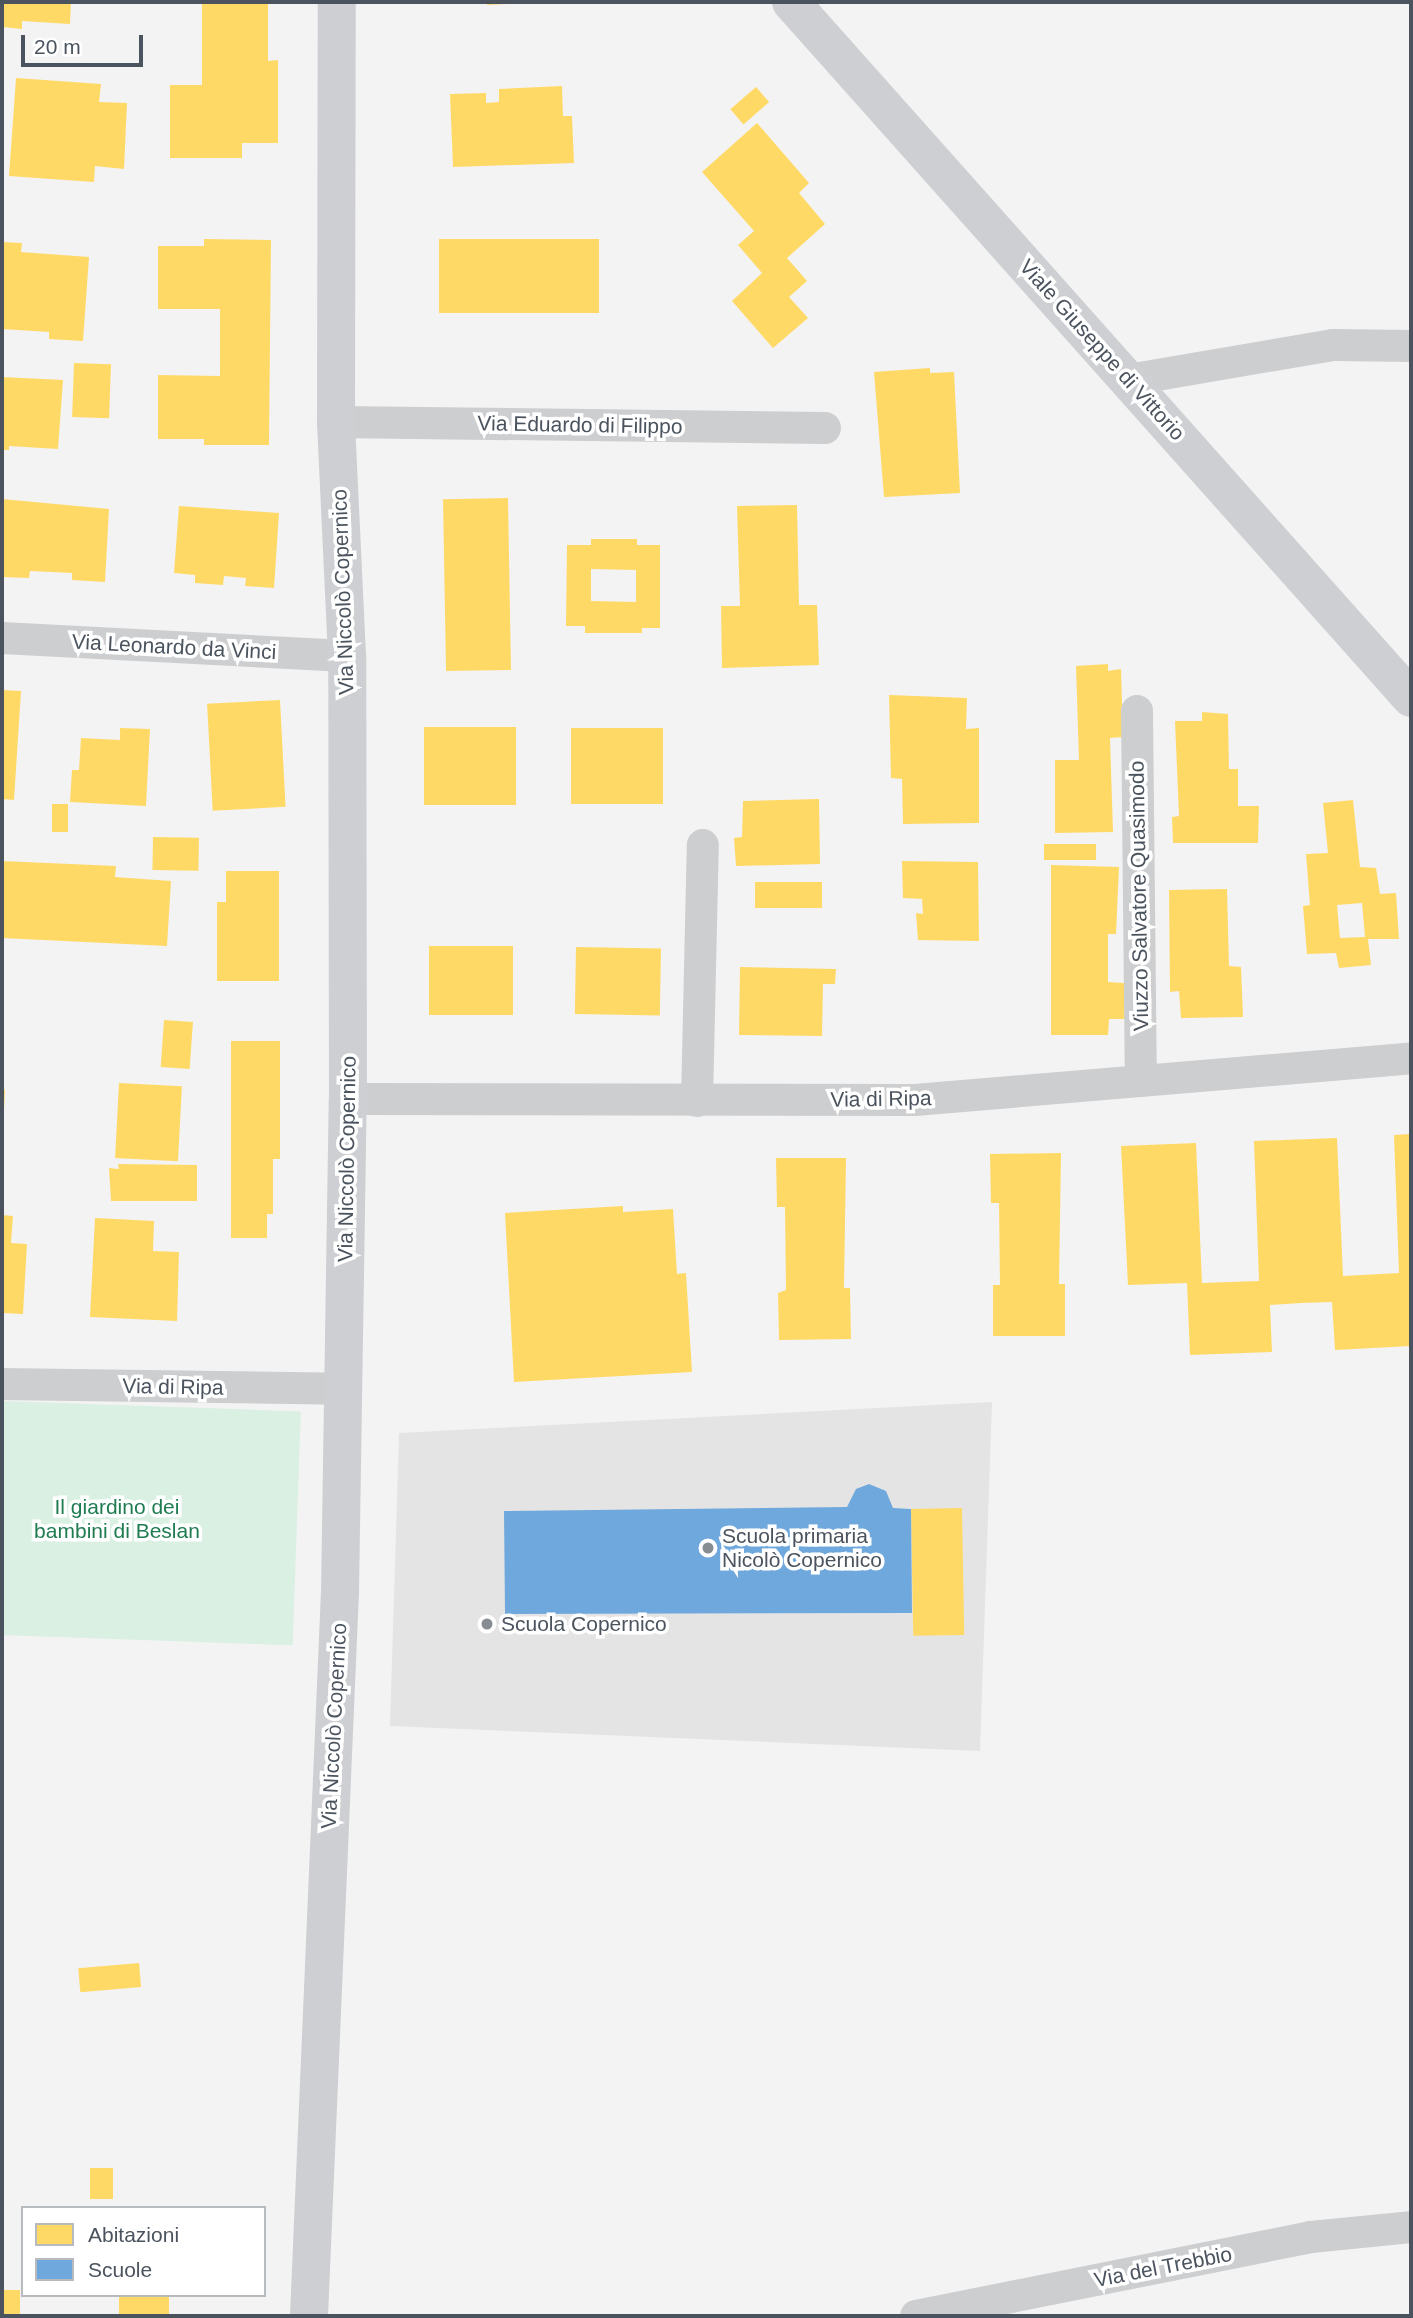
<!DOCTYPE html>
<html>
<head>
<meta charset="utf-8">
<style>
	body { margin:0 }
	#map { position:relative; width:1413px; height:2318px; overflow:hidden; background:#f3f3f3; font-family:Helvetica,sans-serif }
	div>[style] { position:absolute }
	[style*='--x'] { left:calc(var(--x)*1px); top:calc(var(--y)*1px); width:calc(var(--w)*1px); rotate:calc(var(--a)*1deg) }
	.education>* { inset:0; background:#e5e4e4 }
	.green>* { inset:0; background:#daf0e3; transform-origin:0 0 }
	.homes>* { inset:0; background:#ffd966; transform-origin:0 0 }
	.schools>* { inset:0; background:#6fa8dc }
	.street>* { height:32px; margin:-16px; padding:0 16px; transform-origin:16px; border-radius:16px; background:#cdced0 }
	.secondary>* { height:38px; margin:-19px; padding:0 19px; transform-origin:19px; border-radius:19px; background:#cdcfd2 }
	.dots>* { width:19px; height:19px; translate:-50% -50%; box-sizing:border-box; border:4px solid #fff; border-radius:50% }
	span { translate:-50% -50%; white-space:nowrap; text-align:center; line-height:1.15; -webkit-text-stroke:7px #fff; paint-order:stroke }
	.street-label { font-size:21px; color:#4b545e }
	.park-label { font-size:21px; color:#1f7c51 }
	.poi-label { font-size:21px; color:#4b545e }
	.left { translate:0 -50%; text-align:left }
	.frame { position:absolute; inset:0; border:4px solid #4b545e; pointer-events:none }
	.legend { position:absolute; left:21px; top:2206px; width:245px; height:91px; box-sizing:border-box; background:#fff; border:2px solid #b7bbbf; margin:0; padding:9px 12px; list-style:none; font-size:21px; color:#4b545e }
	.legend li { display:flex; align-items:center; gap:14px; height:35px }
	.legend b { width:35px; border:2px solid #b7bbbf }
	.scale { position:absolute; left:21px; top:35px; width:122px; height:32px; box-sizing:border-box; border:4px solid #4b545e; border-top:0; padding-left:9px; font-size:21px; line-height:24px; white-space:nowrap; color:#4b545e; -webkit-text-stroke:5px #fff; paint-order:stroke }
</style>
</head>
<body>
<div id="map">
	<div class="education">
		<div style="clip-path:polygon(992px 1402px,980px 1751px,390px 1726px,399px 1433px)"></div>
	</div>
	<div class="green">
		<div style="left:2px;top:1401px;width:299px;height:234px;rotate:2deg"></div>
	</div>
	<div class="homes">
		<div style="clip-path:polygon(2px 2px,71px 2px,70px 24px,22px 21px,22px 29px,2px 27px)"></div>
		<div style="clip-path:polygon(202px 2px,268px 2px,268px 61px,278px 60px,278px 143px,242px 143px,242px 158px,170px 158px,170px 85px,202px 85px)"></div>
		<div style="clip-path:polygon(487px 2px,506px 2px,506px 4px,487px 5px)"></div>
		<div style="clip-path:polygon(16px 78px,101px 84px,99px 102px,127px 103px,124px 169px,95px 166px,94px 182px,9px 176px)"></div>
		<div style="clip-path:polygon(562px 86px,563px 116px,572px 116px,574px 163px,453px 167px,450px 94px,486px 93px,486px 103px,499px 102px,499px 89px)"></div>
		<div style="left:756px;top:87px;width:20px;height:34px;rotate:49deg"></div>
		<div style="clip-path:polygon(757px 123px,809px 183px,799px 193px,825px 224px,787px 258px,807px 281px,789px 297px,808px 318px,773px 348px,732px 301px,762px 273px,738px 245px,754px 231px,702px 172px)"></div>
		<div style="clip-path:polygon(204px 239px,271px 240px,269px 445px,204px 445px,204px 439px,158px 439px,158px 375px,220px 376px,220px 309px,158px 309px,158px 246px,204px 246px)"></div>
		<div style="left:439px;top:239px;width:160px;height:74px"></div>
		<div style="clip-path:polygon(2px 242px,22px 243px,21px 252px,89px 257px,83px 341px,49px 339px,49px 332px,2px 329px)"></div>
		<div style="left:74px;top:363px;width:37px;height:54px;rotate:2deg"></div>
		<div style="clip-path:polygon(930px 368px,930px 373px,954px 372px,960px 493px,884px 497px,874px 372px)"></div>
		<div style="clip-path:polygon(2px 377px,63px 380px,58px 449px,9px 446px,9px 450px,2px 450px)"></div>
		<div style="left:508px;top:498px;width:172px;height:65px;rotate:89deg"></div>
		<div style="clip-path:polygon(2px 499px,109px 509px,105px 582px,72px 580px,72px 573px,30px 571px,29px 578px,2px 577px)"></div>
		<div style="clip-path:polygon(797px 505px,799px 605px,817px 605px,819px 665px,722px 668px,721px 606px,740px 606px,737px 506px)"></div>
		<div style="clip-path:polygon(179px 506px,279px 513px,274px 588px,245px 586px,246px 578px,224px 576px,223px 585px,195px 583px,195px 575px,174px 573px)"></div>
		<div style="clip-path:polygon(evenodd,591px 539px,637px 539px,637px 545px,660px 545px,660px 628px,642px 628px,642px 633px,585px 633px,585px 626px,566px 626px,567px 545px,591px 545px,591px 539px,591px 569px,636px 570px,636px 602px,591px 601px,591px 569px)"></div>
		<div style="clip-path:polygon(1108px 664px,1108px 671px,1121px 669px,1123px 737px,1110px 738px,1113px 832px,1055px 833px,1055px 760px,1079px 760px,1076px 666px)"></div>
		<div style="clip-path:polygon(2px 690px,21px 691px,14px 800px,2px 799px)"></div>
		<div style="clip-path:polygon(889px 695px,967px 698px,966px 729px,979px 728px,979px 823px,903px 824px,902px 779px,891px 778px)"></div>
		<div style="left:280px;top:700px;width:107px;height:73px;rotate:87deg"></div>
		<div style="clip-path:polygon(1202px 712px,1228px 714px,1229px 769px,1238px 769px,1238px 806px,1259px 806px,1258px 843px,1173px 843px,1172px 817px,1179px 816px,1175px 721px,1202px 721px)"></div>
		<div style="left:424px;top:727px;width:92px;height:78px"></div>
		<div style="clip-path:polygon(120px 728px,150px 729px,146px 806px,70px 802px,72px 770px,79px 770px,81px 738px,120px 740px)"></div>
		<div style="left:571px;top:728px;width:92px;height:76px"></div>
		<div style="clip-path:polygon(819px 799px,820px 864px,736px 866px,734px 838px,742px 837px,743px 801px)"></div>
		<div style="clip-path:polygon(evenodd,1353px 800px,1360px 867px,1376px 868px,1380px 894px,1396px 893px,1399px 939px,1368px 939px,1371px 965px,1339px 968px,1336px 953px,1307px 954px,1303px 906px,1310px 905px,1306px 854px,1328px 853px,1323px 803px,1353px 800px,1362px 903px,1365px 937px,1340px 938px,1337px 905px,1362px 903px)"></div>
		<div style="left:52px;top:804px;width:16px;height:28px"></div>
		<div style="left:153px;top:837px;width:46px;height:33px;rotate:1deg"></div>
		<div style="left:1044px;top:844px;width:52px;height:16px"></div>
		<div style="clip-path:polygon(2px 861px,116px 866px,115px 877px,171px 881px,167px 946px,2px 938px)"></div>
		<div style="clip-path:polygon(902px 861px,978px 862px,979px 941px,918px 940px,916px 913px,923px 914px,922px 899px,903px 898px)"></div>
		<div style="clip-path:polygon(1051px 865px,1119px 867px,1116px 934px,1108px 934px,1108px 982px,1124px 983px,1125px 1019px,1109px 1019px,1108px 1035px,1051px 1035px)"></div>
		<div style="clip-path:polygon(226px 871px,279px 871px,279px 981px,217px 981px,217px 902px,226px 902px)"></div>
		<div style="left:822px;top:882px;width:26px;height:67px;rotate:90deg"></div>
		<div style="clip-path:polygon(1227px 889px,1229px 966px,1241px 967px,1243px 1017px,1181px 1018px,1179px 991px,1170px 992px,1169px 890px)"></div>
		<div style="left:429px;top:946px;width:84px;height:69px"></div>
		<div style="left:576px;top:947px;width:85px;height:67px;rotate:1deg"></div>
		<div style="clip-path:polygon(740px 967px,836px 969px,835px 984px,823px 984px,822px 1036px,739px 1035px)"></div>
		<div style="left:164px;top:1020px;width:29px;height:47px;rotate:4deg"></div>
		<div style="clip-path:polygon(231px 1041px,280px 1041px,280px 1159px,273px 1159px,273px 1214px,267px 1214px,267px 1238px,231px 1238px)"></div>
		<div style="left:119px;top:1083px;width:63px;height:75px;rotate:3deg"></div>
		<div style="clip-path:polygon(2px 1089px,5px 1090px,4px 1110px,2px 1109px)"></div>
		<div style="clip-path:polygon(1411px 1134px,1411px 1346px,1335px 1350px,1332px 1302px,1301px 1303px,1270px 1305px,1272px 1352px,1190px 1355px,1187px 1283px,1128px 1285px,1121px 1146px,1196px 1143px,1202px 1283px,1259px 1281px,1254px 1141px,1337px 1138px,1343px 1276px,1399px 1273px,1394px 1135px)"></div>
		<div style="clip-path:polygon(1061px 1153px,1059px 1284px,1065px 1284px,1065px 1336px,993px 1336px,993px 1285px,1000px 1285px,999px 1203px,991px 1203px,990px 1154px)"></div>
		<div style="clip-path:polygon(776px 1158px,846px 1158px,844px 1288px,850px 1288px,851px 1339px,779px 1340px,778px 1293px,786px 1290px,785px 1207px,777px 1207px)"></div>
		<div style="clip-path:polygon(118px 1164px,197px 1165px,197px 1201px,111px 1201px,109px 1168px,119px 1169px)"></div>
		<div style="clip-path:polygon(623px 1206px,623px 1212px,673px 1209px,677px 1274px,686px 1273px,692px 1372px,514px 1382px,505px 1213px)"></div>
		<div style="clip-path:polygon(2px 1215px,13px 1216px,11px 1243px,27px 1244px,23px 1314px,2px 1313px)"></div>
		<div style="clip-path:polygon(95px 1218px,154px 1221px,153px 1251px,179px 1252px,177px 1321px,90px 1317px)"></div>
		<div style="left:962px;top:1508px;width:127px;height:51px;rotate:89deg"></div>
		<div style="left:139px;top:1963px;width:24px;height:61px;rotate:85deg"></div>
		<div style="left:90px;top:2168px;width:23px;height:31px"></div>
		<div style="left:2px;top:2290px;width:18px;height:26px"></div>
		<div style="left:119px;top:2295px;width:50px;height:21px"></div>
	</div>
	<div class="schools">
		<div style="clip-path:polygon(869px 1484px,886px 1491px,893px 1508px,911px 1509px,912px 1613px,505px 1614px,504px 1511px,847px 1507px,856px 1489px)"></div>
	</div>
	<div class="street">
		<div style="--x:1128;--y:380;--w:208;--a:-9.7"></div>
		<div style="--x:1333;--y:345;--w:78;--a:0.7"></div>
		<div style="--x:336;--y:422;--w:489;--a:0.7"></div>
		<div style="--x:2;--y:638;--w:345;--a:3"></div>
		<div style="--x:1137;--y:711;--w:370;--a:89.4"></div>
		<div style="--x:348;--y:1099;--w:567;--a:0.1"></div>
		<div style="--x:915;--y:1100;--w:498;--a:-4.8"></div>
		<div style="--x:697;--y:1101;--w:256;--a:-88.7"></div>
		<div style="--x:2;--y:1384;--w:342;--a:0.8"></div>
		<div style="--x:916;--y:2316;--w:403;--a:-11.3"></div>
		<div style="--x:1311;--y:2237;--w:100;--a:-5.7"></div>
	</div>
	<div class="secondary">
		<div style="--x:791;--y:2;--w:932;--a:48.31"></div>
		<div style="--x:309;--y:2316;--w:725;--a:-87.55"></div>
		<div style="--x:340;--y:1592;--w:493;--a:-89.1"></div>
		<div style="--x:348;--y:1099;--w:443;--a:-90.1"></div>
		<div style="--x:347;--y:656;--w:234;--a:-92.7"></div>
		<div style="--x:336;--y:422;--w:420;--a:-89.9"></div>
	</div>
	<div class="dots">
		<div style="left:708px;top:1548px;background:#868c92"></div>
		<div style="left:487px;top:1624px;background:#868c92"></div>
	</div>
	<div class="street-label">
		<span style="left:1102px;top:350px;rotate:48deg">Viale Giuseppe di Vittorio</span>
		<span style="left:580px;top:425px;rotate:1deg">Via Eduardo di Filippo</span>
		<span style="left:343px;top:592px;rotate:-92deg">Via Niccolò Copernico</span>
		<span style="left:174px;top:647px;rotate:3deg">Via Leonardo da Vinci</span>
		<span style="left:1139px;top:896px;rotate:-91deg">Viuzzo Salvatore Quasimodo</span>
		<span style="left:881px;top:1099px;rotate:-1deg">Via di Ripa</span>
		<span style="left:347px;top:1159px;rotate:-89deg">Via Niccolò Copernico</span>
		<span style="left:173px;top:1387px;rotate:1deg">Via di Ripa</span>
		<span style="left:334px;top:1726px;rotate:-87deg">Via Niccolò Copernico</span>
		<span style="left:1163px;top:2267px;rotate:-11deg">Via del Trebbio</span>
	</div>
	<div class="park-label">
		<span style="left:117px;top:1519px">Il giardino dei<br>bambini di Beslan</span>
	</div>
	<div class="poi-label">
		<span class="left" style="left:722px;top:1548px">Scuola primaria<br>Nicolò Copernico</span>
		<span class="left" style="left:501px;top:1624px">Scuola Copernico</span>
	</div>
	<div class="frame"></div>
	<ul class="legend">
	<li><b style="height:19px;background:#ffd966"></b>Abitazioni</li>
	<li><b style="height:19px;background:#6fa8dc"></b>Scuole</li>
	</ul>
	<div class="scale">20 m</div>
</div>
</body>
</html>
